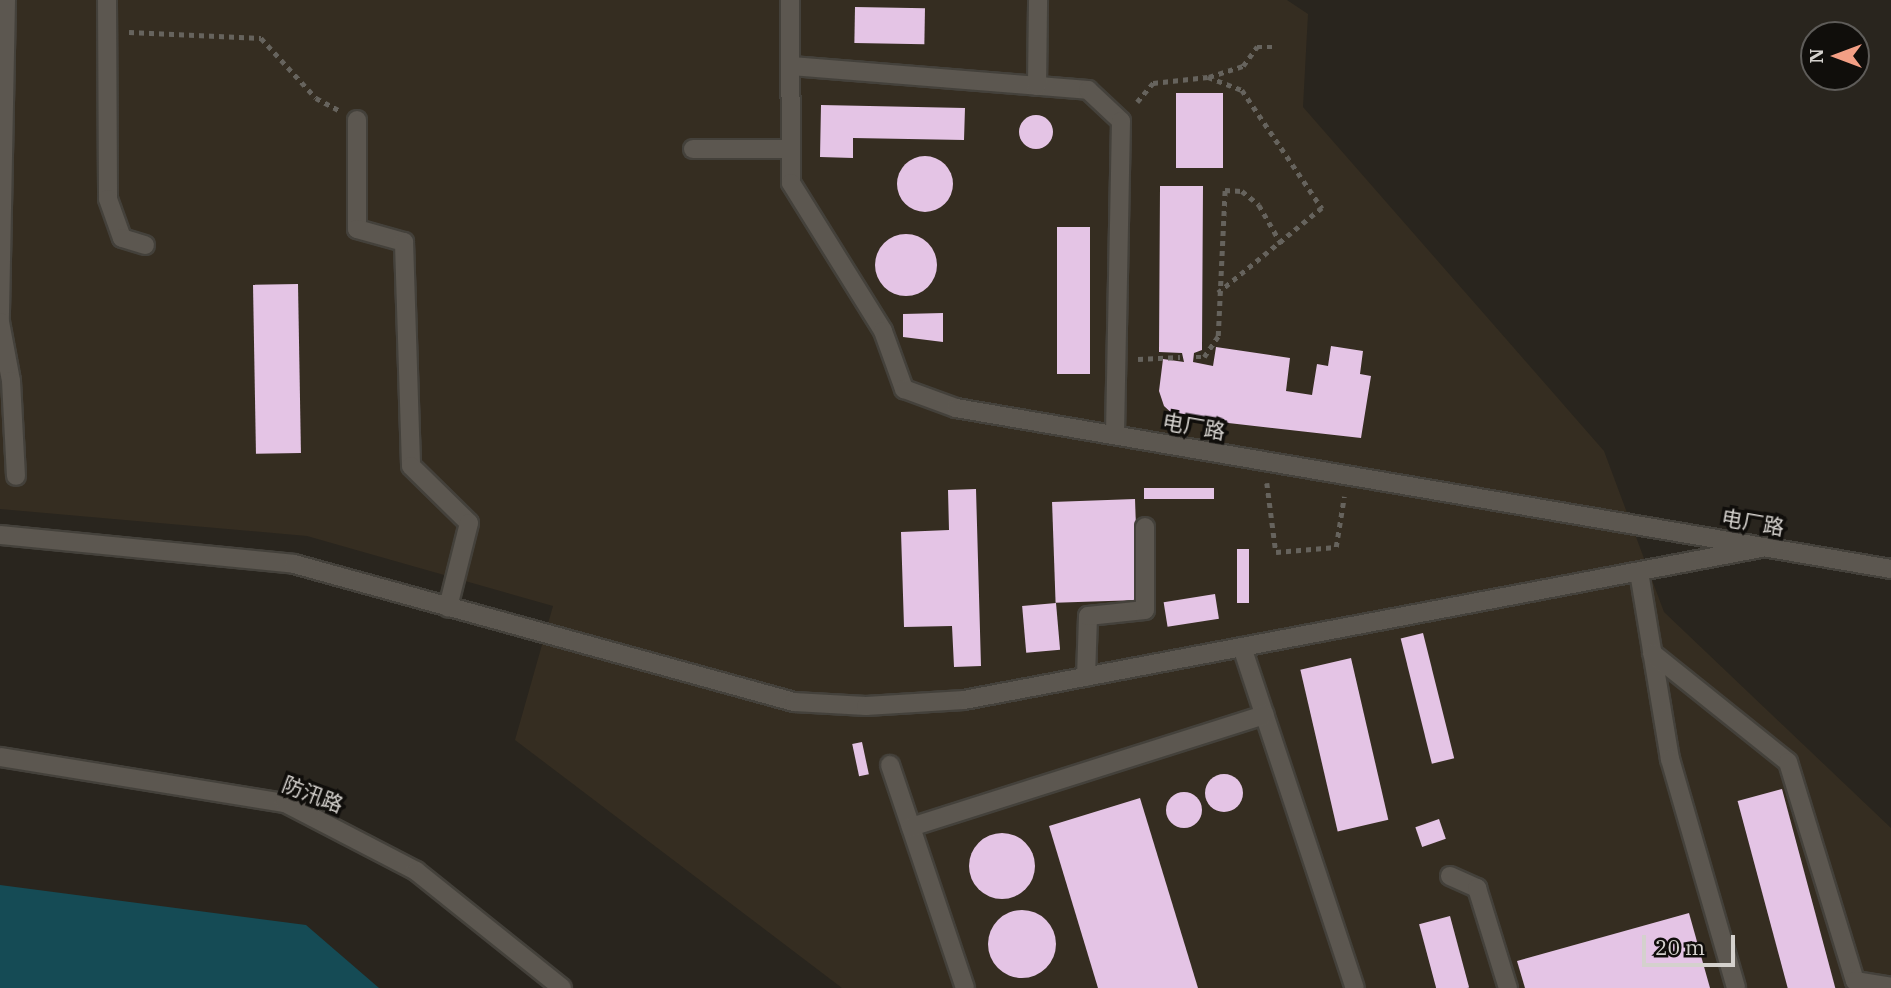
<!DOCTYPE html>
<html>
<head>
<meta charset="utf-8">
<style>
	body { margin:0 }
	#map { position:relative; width:1891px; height:988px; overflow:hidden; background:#29251e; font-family:"IBM Plex Serif","Noto Sans SC",serif }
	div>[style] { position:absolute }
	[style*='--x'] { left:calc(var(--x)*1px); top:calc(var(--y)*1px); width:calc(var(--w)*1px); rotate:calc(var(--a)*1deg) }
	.built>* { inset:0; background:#352d21 }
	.water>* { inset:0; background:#154b55 }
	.building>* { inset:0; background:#e4c4e5; transform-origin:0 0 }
	.round { border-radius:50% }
	.path>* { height:4.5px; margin-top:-2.25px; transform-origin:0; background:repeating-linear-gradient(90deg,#66635d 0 5px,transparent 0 10px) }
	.roads { filter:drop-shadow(2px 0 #44413b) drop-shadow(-2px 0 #44413b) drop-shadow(0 2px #44413b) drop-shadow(0 -2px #44413b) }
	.lane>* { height:18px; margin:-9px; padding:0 9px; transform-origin:9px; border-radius:9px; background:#5c5750 }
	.street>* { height:18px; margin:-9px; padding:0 9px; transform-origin:9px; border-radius:9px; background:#5c5750 }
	span { translate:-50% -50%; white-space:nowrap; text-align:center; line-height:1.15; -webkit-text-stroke:7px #100e0b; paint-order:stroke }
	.street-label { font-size:21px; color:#d4d1cd }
	.north { position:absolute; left:1800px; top:21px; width:70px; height:70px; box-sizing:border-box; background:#100e0b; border:2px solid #5e5c59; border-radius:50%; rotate:270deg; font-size:19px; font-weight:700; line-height:28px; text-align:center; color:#d4d1cd }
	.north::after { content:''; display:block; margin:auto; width:24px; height:32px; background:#f39f85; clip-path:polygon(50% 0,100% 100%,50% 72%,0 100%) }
	.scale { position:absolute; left:1642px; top:935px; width:93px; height:32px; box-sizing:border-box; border:4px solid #d4d1cd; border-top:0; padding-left:9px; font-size:21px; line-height:24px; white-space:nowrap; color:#d4d1cd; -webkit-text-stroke:5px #100e0b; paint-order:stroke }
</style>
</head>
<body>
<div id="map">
	<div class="built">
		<div style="clip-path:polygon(0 0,1287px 0,1308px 14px,1303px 107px,1604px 451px,1664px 612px,1891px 828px,1891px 988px,842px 988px,515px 740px,553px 606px,307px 536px,0 509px)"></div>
	</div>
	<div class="water">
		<div style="clip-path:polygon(0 885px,306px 925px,379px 988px,0 988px)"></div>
	</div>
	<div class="building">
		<div style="left:855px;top:7px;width:70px;height:36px;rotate:1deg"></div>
		<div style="left:1176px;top:93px;width:47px;height:75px"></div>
		<div style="clip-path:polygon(821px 105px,965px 108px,964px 140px,853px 138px,853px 158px,820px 157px)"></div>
		<div class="round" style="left:1019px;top:115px;width:34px;height:34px"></div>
		<div class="round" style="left:897px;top:156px;width:56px;height:56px"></div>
		<div style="clip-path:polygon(1160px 186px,1203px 186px,1202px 350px,1194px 353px,1193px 362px,1213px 366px,1216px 347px,1290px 358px,1286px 391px,1312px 395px,1317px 364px,1328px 366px,1331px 346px,1363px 351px,1360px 374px,1371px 376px,1361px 438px,1176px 417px,1164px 406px,1159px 391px,1163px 359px,1184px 362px,1182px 353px,1159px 352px)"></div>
		<div style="left:1057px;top:227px;width:33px;height:147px"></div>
		<div class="round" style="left:875px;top:234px;width:62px;height:62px"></div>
		<div style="left:298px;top:284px;width:169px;height:45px;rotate:89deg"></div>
		<div style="clip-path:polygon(943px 313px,943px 342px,903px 337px,903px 314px)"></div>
		<div style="left:1214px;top:488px;width:11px;height:70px;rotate:90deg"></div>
		<div style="clip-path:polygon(976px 489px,981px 666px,954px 667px,952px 626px,904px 627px,901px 532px,949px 530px,948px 490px)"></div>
		<div style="left:1135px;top:499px;width:101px;height:83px;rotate:88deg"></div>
		<div style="left:1237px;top:549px;width:12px;height:54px"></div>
		<div style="left:1215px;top:594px;width:25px;height:52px;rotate:81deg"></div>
		<div style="left:1056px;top:603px;width:47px;height:34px;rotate:85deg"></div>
		<div style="left:1423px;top:633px;width:129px;height:23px;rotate:76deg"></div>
		<div style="left:1351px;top:658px;width:166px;height:52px;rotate:77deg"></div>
		<div style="left:862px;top:742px;width:33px;height:10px;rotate:78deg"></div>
		<div class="round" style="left:1205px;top:774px;width:38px;height:38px"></div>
		<div style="left:1782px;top:789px;width:206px;height:46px;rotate:75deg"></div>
		<div class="round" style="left:1166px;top:792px;width:36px;height:36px"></div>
		<div style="clip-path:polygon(1140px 798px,1198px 988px,1098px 988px,1049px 826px)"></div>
		<div style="left:1439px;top:819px;width:21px;height:25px;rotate:71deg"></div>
		<div class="round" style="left:969px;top:833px;width:66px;height:66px"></div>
		<div class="round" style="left:988px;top:910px;width:68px;height:68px"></div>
		<div style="clip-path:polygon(1689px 913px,1710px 988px,1525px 988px,1517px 961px)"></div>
		<div style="left:1450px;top:916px;width:74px;height:32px;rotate:75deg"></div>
	</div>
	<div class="path">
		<div style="--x:129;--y:32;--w:132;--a:2.6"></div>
		<div style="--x:261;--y:38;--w:81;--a:47.5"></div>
		<div style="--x:316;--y:98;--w:26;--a:28"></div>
		<div style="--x:1209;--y:77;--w:36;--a:-18"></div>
		<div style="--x:1243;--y:66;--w:24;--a:-54"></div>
		<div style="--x:1257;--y:47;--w:17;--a:0"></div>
		<div style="--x:1137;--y:102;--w:25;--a:-50"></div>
		<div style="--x:1153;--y:83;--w:55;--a:-6.2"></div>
		<div style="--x:1208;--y:77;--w:36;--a:21"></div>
		<div style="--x:1242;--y:90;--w:143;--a:55.9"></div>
		<div style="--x:1322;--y:208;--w:134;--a:140.7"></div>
		<div style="--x:1196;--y:357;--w:8;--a:0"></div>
		<div style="--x:1204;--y:357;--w:25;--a:-56"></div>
		<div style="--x:1218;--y:336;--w:146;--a:-87.3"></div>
		<div style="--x:1225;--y:190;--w:17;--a:3"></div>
		<div style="--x:1242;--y:191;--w:22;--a:39"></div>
		<div style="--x:1259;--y:205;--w:46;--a:60.1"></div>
		<div style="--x:1138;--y:359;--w:42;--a:-2.7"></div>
		<div style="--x:1267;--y:483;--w:70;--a:82.6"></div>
		<div style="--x:1276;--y:552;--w:60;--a:-4.8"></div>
		<div style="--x:1336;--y:547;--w:51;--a:-80.9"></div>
	</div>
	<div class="roads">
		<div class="lane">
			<div style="--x:6;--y:0;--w:322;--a:91.1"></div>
			<div style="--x:0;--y:322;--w:60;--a:79.4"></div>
			<div style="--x:11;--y:381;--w:95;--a:87"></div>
			<div style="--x:107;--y:0;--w:199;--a:89.7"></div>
			<div style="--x:108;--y:199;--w:41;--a:70.3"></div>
			<div style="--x:122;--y:238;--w:24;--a:17"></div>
			<div style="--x:791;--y:66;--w:298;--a:4.6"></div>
			<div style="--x:1088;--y:90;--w:45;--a:43.2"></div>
			<div style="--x:1121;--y:121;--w:314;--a:91.1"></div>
			<div style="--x:1037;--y:86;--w:86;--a:-89.3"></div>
			<div style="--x:357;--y:120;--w:109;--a:90"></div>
			<div style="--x:357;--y:229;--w:49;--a:15.5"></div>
			<div style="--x:404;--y:242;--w:224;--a:88.2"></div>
			<div style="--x:411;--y:466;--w:81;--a:44.5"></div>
			<div style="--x:469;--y:523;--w:87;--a:104"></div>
			<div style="--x:693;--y:149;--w:98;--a:0"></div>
			<div style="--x:1639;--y:572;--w:190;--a:80.6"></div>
			<div style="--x:1670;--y:759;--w:238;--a:73.9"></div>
			<div style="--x:1242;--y:647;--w:359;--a:71.7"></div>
			<div style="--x:1652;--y:653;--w:174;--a:38.7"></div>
			<div style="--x:1788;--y:762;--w:229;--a:73"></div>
			<div style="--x:1855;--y:981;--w:36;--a:9"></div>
			<div style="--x:1086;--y:677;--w:61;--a:-88.1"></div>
			<div style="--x:1088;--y:616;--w:57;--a:-6"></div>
			<div style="--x:1145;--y:610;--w:83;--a:-90"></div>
			<div style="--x:0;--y:757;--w:289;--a:9.2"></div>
			<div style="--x:285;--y:803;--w:148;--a:27.4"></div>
			<div style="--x:416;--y:871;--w:187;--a:38.7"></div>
			<div style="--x:890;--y:765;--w:235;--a:71.4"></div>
			<div style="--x:911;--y:827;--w:371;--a:-17.6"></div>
			<div style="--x:1450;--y:876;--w:30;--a:24"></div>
			<div style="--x:1477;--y:888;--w:105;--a:72.8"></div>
		</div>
		<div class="street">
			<div style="--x:790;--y:0;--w:183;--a:89.7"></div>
			<div style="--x:791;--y:183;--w:174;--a:58.1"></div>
			<div style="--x:883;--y:331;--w:62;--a:70.1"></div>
			<div style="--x:904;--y:389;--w:55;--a:20.1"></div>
			<div style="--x:956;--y:408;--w:949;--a:9.77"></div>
			<div style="--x:0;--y:535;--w:295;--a:5.6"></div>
			<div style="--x:294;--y:564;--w:519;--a:15.43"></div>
			<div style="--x:794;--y:702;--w:72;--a:3.2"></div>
			<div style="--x:866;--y:706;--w:98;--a:-3.5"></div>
			<div style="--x:964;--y:700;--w:816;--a:-10.8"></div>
		</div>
	</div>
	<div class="street-label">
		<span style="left:1194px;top:426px;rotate:10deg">电厂路</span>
		<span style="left:1753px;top:522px;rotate:10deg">电厂路</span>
		<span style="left:313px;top:794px;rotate:21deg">防汛路</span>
	</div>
	<div class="north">N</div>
	<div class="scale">20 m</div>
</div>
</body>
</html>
